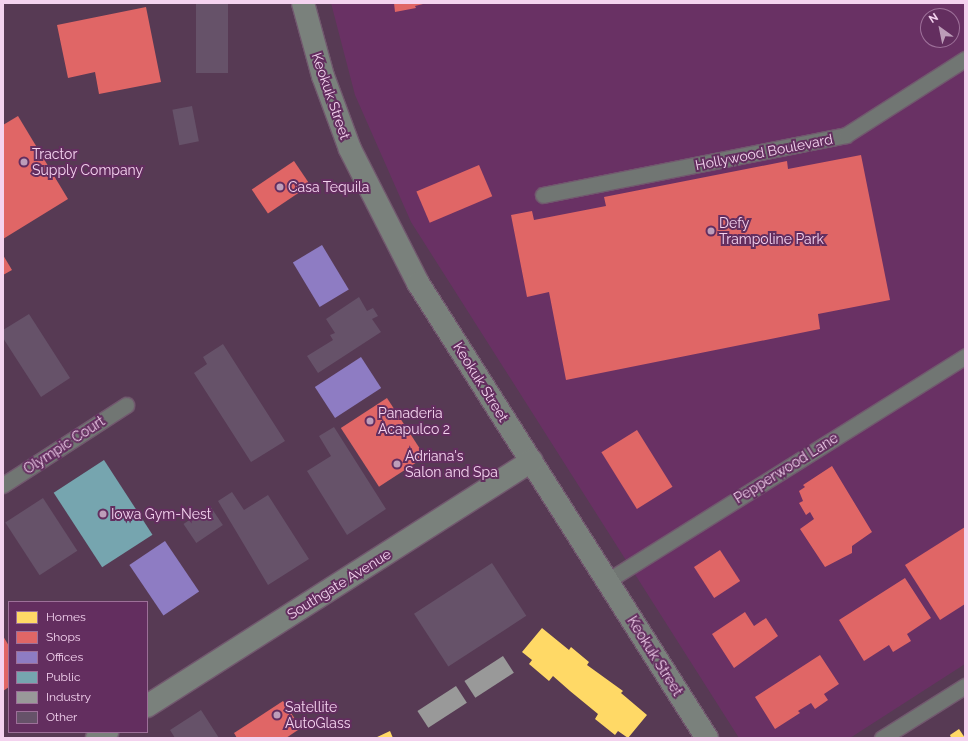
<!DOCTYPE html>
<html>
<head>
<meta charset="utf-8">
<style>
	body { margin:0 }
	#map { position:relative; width:968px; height:741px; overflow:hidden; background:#573a54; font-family:Raleway,sans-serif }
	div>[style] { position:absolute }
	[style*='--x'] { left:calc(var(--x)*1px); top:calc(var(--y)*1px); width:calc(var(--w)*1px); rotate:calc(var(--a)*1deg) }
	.built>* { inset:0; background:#693164 }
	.homes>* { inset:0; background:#ffd966 }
	.shops>* { inset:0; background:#e06666; transform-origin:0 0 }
	.offices>* { inset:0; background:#8e7cc3; transform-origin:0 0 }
	.public>* { inset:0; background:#76a5af; transform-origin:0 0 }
	.industry>* { inset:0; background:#999; transform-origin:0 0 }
	.building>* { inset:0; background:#665269; transform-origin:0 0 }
	.roads { filter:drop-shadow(1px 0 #71586e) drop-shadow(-1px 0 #71586e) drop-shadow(0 1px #71586e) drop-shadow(0 -1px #71586e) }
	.street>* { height:15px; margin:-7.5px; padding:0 7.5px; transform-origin:7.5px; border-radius:7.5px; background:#717673 }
	.secondary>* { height:22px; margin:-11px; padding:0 11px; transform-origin:11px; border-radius:11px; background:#7a817c }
	.dots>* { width:11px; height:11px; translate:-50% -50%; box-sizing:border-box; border:2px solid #632e5f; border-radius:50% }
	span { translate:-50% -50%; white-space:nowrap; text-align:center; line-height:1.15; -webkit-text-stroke:4px #632e5f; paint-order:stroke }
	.street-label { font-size:14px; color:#f4d3ef }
	.poi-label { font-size:14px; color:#f4d3ef }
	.left { translate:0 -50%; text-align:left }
	.frame { position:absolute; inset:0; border:4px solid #f4d3ef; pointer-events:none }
	.legend { position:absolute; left:8px; top:601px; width:140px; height:132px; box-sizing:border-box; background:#632e5f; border:1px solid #9d7099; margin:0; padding:5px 7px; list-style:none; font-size:12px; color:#f4d3ef }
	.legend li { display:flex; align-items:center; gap:8px; height:20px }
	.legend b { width:20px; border:1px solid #9d7099 }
	.north { position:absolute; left:920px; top:8px; width:40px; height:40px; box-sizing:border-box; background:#632e5f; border:1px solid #9d7099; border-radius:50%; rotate:327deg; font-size:11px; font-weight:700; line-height:16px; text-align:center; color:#f4d3ef }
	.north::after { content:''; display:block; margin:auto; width:14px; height:18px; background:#bd9db9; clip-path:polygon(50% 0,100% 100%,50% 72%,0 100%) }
</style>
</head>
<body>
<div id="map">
	<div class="built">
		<div style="clip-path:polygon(evenodd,331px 3px,965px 3px,965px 664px,850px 738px,739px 738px,411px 222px,355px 95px,331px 3px,928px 16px,952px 16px,952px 40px,928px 40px,928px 16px)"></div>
	</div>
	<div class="homes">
		<div style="clip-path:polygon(542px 628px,569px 650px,571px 647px,589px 662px,587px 665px,623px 691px,621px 693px,647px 715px,628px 738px,618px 731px,615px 735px,595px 719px,598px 714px,570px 691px,553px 676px,549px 681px,529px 664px,532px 660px,522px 652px)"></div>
		<div style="clip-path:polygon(959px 729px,965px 738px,951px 738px,950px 735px)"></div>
		<div style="clip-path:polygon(390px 731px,393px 738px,375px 738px)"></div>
	</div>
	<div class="shops">
		<div style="clip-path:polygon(394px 3px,423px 3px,423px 4px,415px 6px,416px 8px,395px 12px)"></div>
		<div style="clip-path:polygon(146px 7px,161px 82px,99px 94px,95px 72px,68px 78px,57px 25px)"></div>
		<div style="clip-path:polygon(18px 116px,68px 199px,3px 239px,3px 125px)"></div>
		<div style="clip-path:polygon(861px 155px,890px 300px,818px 314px,820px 329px,566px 380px,549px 292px,527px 297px,511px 215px,532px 211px,534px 220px,606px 206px,604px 197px,787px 161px,788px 169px)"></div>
		<div style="left:294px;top:161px;width:29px;height:51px;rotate:56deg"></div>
		<div style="left:479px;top:165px;width:34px;height:68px;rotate:67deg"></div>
		<div style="clip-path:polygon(3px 255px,12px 270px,3px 275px)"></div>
		<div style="left:387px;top:398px;width:70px;height:55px;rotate:57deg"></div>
		<div style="left:637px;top:430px;width:67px;height:42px;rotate:58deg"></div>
		<div style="clip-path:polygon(832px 466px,872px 532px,852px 546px,852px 553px,825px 567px,800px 529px,814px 519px,810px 512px,806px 515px,799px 503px,803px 501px,799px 491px,805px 487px,803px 485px)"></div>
		<div style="clip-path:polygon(965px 527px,965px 604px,940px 620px,905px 565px)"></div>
		<div style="left:720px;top:550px;width:37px;height:31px;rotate:57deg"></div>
		<div style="clip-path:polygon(905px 578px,931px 618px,907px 634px,911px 641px,893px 652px,889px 645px,864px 661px,839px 620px)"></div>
		<div style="clip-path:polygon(745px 612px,754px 626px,766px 618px,778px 636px,734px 668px,712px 634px)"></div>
		<div style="clip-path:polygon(3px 636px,9px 646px,9px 687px,3px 691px)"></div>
		<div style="clip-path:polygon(820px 655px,839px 684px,824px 694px,828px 700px,815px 709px,811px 703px,798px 711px,800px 713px,775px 729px,755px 697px)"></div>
		<div style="clip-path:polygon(283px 701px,301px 728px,286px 738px,237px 738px,234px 733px)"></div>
	</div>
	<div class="offices">
		<div style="left:322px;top:245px;width:52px;height:34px;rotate:59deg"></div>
		<div style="left:361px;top:357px;width:37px;height:55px;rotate:57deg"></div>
		<div style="left:165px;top:541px;width:61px;height:43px;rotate:56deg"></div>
	</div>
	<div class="public">
		<div style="left:104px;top:460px;width:89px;height:60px;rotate:57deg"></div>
	</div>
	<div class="industry">
		<div style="left:503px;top:656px;width:20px;height:46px;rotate:57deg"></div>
		<div style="left:456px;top:686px;width:20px;height:46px;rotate:57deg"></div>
	</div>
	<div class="building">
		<div style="left:196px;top:3px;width:32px;height:70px"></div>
		<div style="left:192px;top:106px;width:36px;height:20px;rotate:79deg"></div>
		<div style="clip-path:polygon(359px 297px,367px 311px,373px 308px,378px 316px,372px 319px,381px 332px,318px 373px,307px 356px,333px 340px,330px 335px,335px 333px,326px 319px)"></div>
		<div style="clip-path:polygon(29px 314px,70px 378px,41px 397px,3px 338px,3px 330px)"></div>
		<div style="clip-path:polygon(223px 344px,285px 441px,251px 462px,194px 373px,207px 364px,203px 357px)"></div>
		<div style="clip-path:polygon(334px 427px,386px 509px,347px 535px,307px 471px,331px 456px,319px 436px)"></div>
		<div style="clip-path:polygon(232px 492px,244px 510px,268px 495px,309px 559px,268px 585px,218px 501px)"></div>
		<div style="left:43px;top:498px;width:63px;height:45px;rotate:57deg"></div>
		<div style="left:210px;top:506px;width:23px;height:32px;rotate:56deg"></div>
		<div style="left:492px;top:563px;width:63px;height:93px;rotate:57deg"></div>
		<div style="clip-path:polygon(201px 710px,219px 738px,175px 738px,170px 730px)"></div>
	</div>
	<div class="roads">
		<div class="street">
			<div style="--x:543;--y:195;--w:309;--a:-11.2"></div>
			<div style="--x:846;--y:135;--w:141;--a:-32.6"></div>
			<div style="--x:3;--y:485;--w:147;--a:-33"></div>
			<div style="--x:607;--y:581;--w:423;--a:-32.1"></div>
			<div style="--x:882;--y:738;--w:98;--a:-32.1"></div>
		</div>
		<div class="secondary">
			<div style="--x:303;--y:3;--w:76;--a:74.7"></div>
			<div style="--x:323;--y:76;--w:78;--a:69.7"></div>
			<div style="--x:350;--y:149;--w:150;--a:63.1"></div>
			<div style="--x:418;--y:283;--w:539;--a:57.58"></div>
			<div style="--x:147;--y:706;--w:456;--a:-32.5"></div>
			<div style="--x:97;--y:738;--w:12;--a:-31"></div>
		</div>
	</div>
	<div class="dots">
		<div style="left:24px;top:162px;background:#bd9db9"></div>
		<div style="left:280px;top:187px;background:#bd9db9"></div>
		<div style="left:711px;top:231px;background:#bd9db9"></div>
		<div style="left:370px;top:421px;background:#bd9db9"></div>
		<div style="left:397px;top:464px;background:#bd9db9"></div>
		<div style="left:103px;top:514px;background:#bd9db9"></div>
		<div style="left:277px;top:715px;background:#bd9db9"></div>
	</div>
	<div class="street-label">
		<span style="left:331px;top:96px;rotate:71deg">Keokuk Street</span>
		<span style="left:764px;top:152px;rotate:-11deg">Hollywood Boulevard</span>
		<span style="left:481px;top:382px;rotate:58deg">Keokuk Street</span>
		<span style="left:64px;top:445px;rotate:-33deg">Olympic Court</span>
		<span style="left:786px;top:468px;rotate:-32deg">Pepperwood Lane</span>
		<span style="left:339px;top:584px;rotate:-32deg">Southgate Avenue</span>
		<span style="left:655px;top:656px;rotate:58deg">Keokuk Street</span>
	</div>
	<div class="poi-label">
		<span class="left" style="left:32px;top:162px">Tractor<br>Supply Company</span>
		<span class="left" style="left:288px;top:187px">Casa Tequila</span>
		<span class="left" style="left:719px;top:231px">Defy<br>Trampoline Park</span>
		<span class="left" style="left:378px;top:421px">Panaderia<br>Acapulco 2</span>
		<span class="left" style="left:405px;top:464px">Adriana's<br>Salon and Spa</span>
		<span class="left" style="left:111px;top:514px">Iowa Gym-Nest</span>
		<span class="left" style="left:285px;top:715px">Satellite<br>AutoGlass</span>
	</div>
	<div class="frame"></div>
	<ul class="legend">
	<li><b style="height:11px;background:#ffd966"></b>Homes</li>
	<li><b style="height:11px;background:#e06666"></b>Shops</li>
	<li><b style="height:11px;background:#8e7cc3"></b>Offices</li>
	<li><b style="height:11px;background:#76a5af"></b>Public</li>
	<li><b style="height:11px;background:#999"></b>Industry</li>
	<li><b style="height:11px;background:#665269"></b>Other</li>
	</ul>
	<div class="north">N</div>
</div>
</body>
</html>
